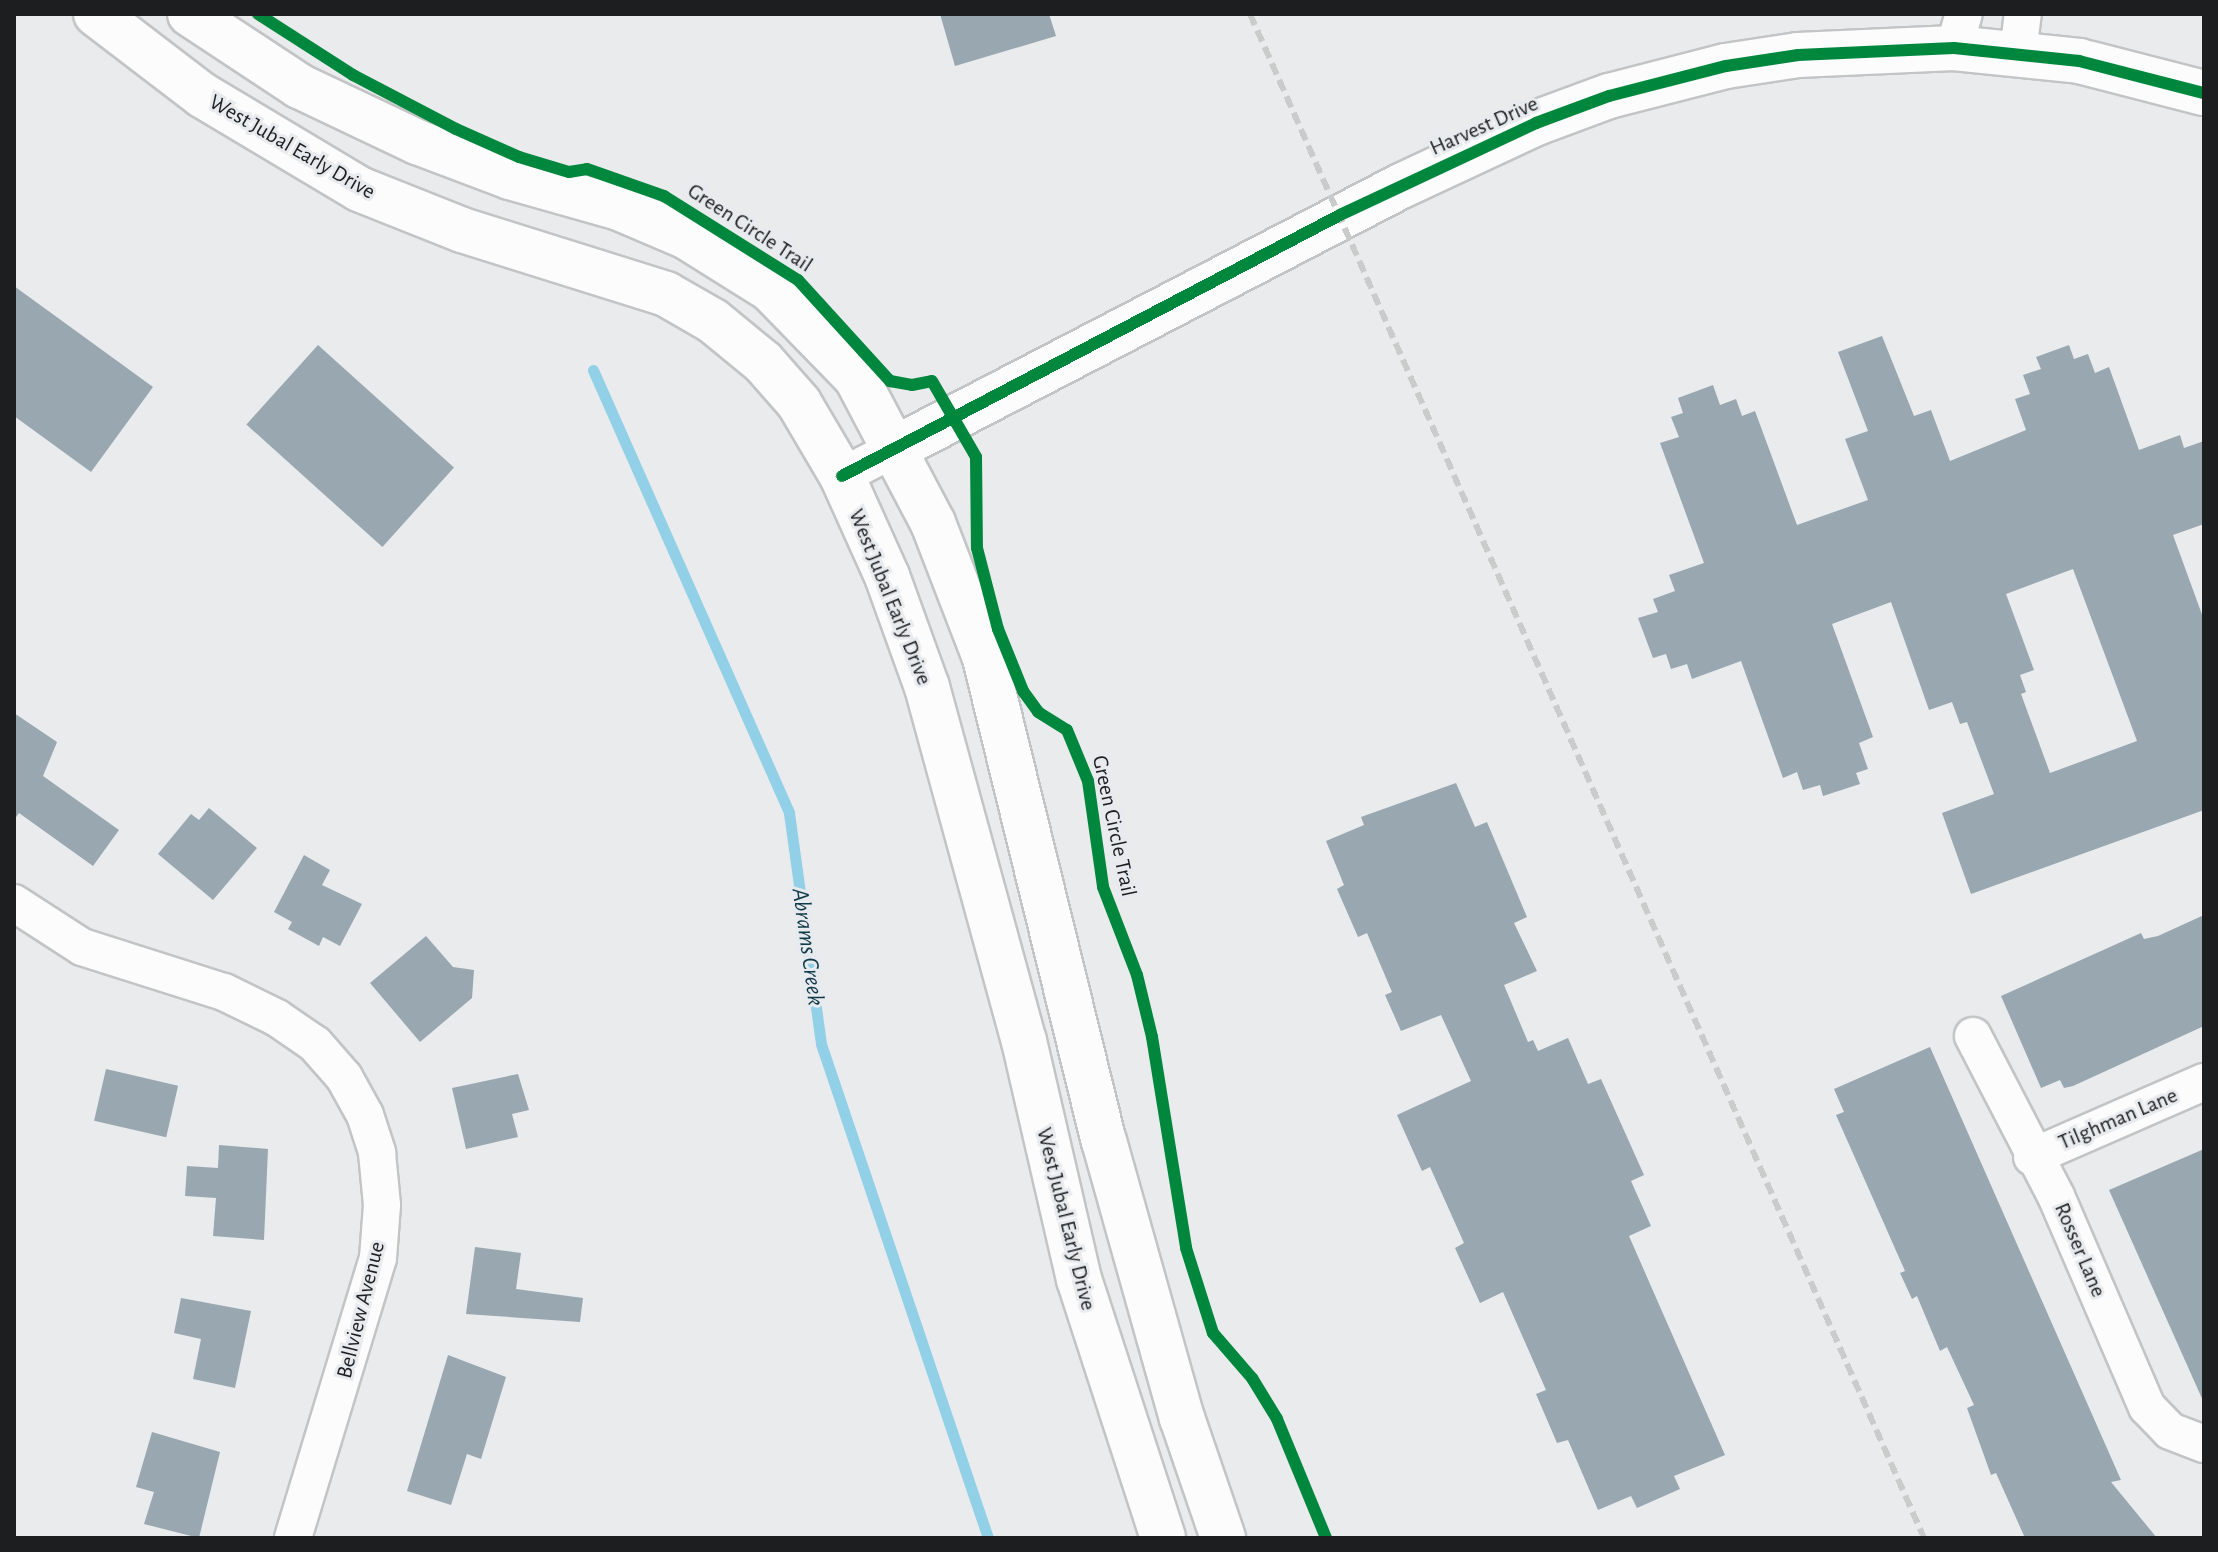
<!DOCTYPE html>
<html>
<head>
<meta charset="utf-8">
<style>
	body { margin:0 }
	#map { position:relative; width:2218px; height:1552px; overflow:hidden; background:#e9ebed; font-family:"Alegreya Sans",sans-serif }
	div>[style] { position:absolute }
	[style*='--x'] { left:calc(var(--x)*1px); top:calc(var(--y)*1px); width:calc(var(--w)*1px); rotate:calc(var(--a)*1deg) }
	.stream>* { height:11px; margin:-5.5px; padding:0 5.5px; transform-origin:5.5px; border-radius:5.5px; background:#92d0e8 }
	.building>* { inset:0; background:#99a7b0; transform-origin:0 0 }
	.roads { filter:drop-shadow(2px 0 #c2c4c5) drop-shadow(-2px 0 #c2c4c5) drop-shadow(0 2px #c2c4c5) drop-shadow(0 -2px #c2c4c5) }
	.street>* { height:36px; margin:-18px; padding:0 18px; transform-origin:18px; border-radius:18px; background:#fcfcfc }
	.secondary>* { height:44px; margin:-22px; padding:0 22px; transform-origin:22px; border-radius:22px; background:#fcfcfc }
	.rail>* { height:6px; margin-top:-3px; transform-origin:0; background:repeating-linear-gradient(90deg,#cacbcb 0 12px,transparent 0 18px) }
	.cycleway>* { height:12px; margin:-6px; padding:0 6px; transform-origin:6px; border-radius:6px; background:#00873e }
	span { translate:-50% -50%; white-space:nowrap; text-align:center; line-height:1.15; -webkit-text-stroke:6px #e7ebef; paint-order:stroke }
	.street-label { font-size:22px; color:#1c1e1f }
	.water-label { font-size:24px; color:#113a48; font-style:italic }
	.frame { position:absolute; inset:0; border:16px solid #1c1e1f; pointer-events:none }
</style>
</head>
<body>
<div id="map">
	<div class="stream">
		<div style="--x:593;--y:370;--w:484;--a:66.1"></div>
		<div style="--x:789;--y:813;--w:233;--a:82.1"></div>
		<div style="--x:821;--y:1044;--w:521;--a:71.32"></div>
	</div>
	<div class="building">
		<div style="clip-path:polygon(940px 14px,1049px 14px,1056px 36px,955px 66px)"></div>
		<div style="clip-path:polygon(14px 286px,153px 387px,91px 472px,14px 416px)"></div>
		<div style="clip-path:polygon(evenodd,1882px 336px,1914px 416px,1931px 410px,1950px 461px,2026px 430px,2015px 399px,2030px 394px,2023px 375px,2041px 369px,2036px 357px,2069px 345px,2074px 359px,2088px 354px,2095px 373px,2109px 367px,2139px 450px,2180px 435px,2184px 448px,2204px 441px,2204px 524px,2173px 535px,2204px 620px,2204px 810px,1971px 894px,1942px 813px,1994px 794px,1967px 722px,1960px 724px,1952px 702px,1929px 710px,1891px 602px,1832px 624px,1873px 737px,1859px 743px,1868px 769px,1856px 773px,1860px 784px,1823px 796px,1820px 785px,1803px 790px,1797px 772px,1783px 778px,1741px 661px,1692px 679px,1687px 664px,1671px 669px,1666px 654px,1653px 658px,1638px 618px,1658px 612px,1653px 599px,1675px 591px,1669px 575px,1704px 563px,1660px 443px,1679px 437px,1671px 417px,1683px 413px,1678px 398px,1713px 385px,1720px 405px,1736px 399px,1742px 416px,1755px 411px,1797px 525px,1868px 500px,1845px 439px,1868px 431px,1838px 352px,1882px 336px,2073px 569px,2137px 741px,2050px 773px,2021px 694px,2026px 692px,2020px 675px,2034px 670px,2006px 594px,2073px 569px)"></div>
		<div style="left:318px;top:345px;width:183px;height:107px;rotate:42deg"></div>
		<div style="clip-path:polygon(14px 713px,57px 742px,43px 776px,119px 830px,93px 866px,19px 813px,14px 820px)"></div>
		<div style="clip-path:polygon(1456px 783px,1475px 827px,1487px 822px,1527px 917px,1514px 923px,1537px 971px,1504px 985px,1528px 1042px,1533px 1040px,1538px 1051px,1568px 1038px,1588px 1084px,1601px 1079px,1644px 1175px,1631px 1181px,1651px 1226px,1629px 1236px,1725px 1455px,1674px 1476px,1680px 1489px,1637px 1508px,1631px 1496px,1598px 1510px,1568px 1440px,1557px 1443px,1536px 1394px,1546px 1390px,1503px 1292px,1480px 1303px,1455px 1248px,1464px 1243px,1430px 1167px,1422px 1171px,1397px 1115px,1471px 1081px,1441px 1015px,1401px 1031px,1385px 995px,1392px 992px,1367px 933px,1358px 937px,1337px 889px,1344px 885px,1326px 841px,1364px 825px,1361px 817px)"></div>
		<div style="clip-path:polygon(209px 808px,257px 848px,213px 900px,158px 854px,191px 814px,199px 820px)"></div>
		<div style="clip-path:polygon(304px 855px,330px 870px,322px 885px,362px 904px,340px 946px,323px 937px,319px 946px,288px 929px,292px 922px,274px 912px)"></div>
		<div style="clip-path:polygon(2204px 915px,2204px 1026px,2073px 1086px,2064px 1088px,2060px 1080px,2041px 1088px,2001px 996px,2141px 933px,2144px 939px,2158px 936px)"></div>
		<div style="clip-path:polygon(426px 936px,453px 967px,474px 970px,472px 998px,420px 1042px,370px 983px)"></div>
		<div style="clip-path:polygon(1930px 1047px,2121px 1480px,2111px 1482px,2157px 1538px,2025px 1538px,1996px 1473px,1991px 1475px,1967px 1408px,1974px 1405px,1947px 1347px,1940px 1351px,1917px 1296px,1912px 1299px,1900px 1273px,1905px 1271px,1836px 1115px,1844px 1112px,1834px 1089px)"></div>
		<div style="left:106px;top:1069px;width:74px;height:53px;rotate:13deg"></div>
		<div style="clip-path:polygon(518px 1074px,529px 1110px,512px 1114px,518px 1137px,466px 1149px,452px 1088px)"></div>
		<div style="clip-path:polygon(219px 1145px,268px 1149px,264px 1240px,213px 1236px,216px 1198px,185px 1196px,187px 1166px,218px 1168px)"></div>
		<div style="clip-path:polygon(2204px 1149px,2204px 1403px,2109px 1190px)"></div>
		<div style="clip-path:polygon(475px 1247px,521px 1253px,516px 1289px,583px 1298px,580px 1322px,466px 1314px)"></div>
		<div style="clip-path:polygon(181px 1298px,251px 1311px,235px 1388px,193px 1379px,201px 1339px,174px 1333px)"></div>
		<div style="clip-path:polygon(448px 1355px,506px 1377px,481px 1459px,467px 1454px,451px 1505px,407px 1491px)"></div>
		<div style="clip-path:polygon(152px 1432px,220px 1452px,199px 1538px,144px 1524px,154px 1492px,136px 1487px)"></div>
	</div>
	<div class="roads">
		<div class="street">
			<div style="--x:1954;--y:48;--w:35;--a:-74"></div>
			<div style="--x:2018;--y:53;--w:39;--a:-83"></div>
			<div style="--x:842;--y:476;--w:61;--a:-27.4"></div>
			<div style="--x:14;--y:903;--w:81;--a:32.9"></div>
			<div style="--x:82;--y:947;--w:149;--a:17.6"></div>
			<div style="--x:224;--y:992;--w:59;--a:26.1"></div>
			<div style="--x:277;--y:1018;--w:46;--a:34.4"></div>
			<div style="--x:315;--y:1044;--w:44;--a:48.7"></div>
			<div style="--x:344;--y:1077;--w:43;--a:61.1"></div>
			<div style="--x:365;--y:1115;--w:40;--a:72"></div>
			<div style="--x:377;--y:1153;--w:52;--a:84.5"></div>
			<div style="--x:382;--y:1205;--w:53;--a:94.3"></div>
			<div style="--x:378;--y:1258;--w:293;--a:106.9"></div>
			<div style="--x:1973;--y:1036;--w:180;--a:62.6"></div>
			<div style="--x:2056;--y:1196;--w:230;--a:66.7"></div>
			<div style="--x:2147;--y:1407;--w:33;--a:46"></div>
			<div style="--x:2170;--y:1431;--w:36;--a:21"></div>
			<div style="--x:2032;--y:1157;--w:188;--a:-23.6"></div>
		</div>
		<div class="secondary">
			<div style="--x:96;--y:14;--w:133;--a:37.4"></div>
			<div style="--x:202;--y:95;--w:183;--a:30.9"></div>
			<div style="--x:359;--y:189;--w:111;--a:21.7"></div>
			<div style="--x:462;--y:230;--w:214;--a:17.4"></div>
			<div style="--x:666;--y:294;--w:54;--a:29.9"></div>
			<div style="--x:713;--y:321;--w:65;--a:39.4"></div>
			<div style="--x:763;--y:362;--w:55;--a:48.7"></div>
			<div style="--x:799;--y:403;--w:85;--a:59.5"></div>
			<div style="--x:842;--y:476;--w:110;--a:65.8"></div>
			<div style="--x:887;--y:576;--w:118;--a:70.2"></div>
			<div style="--x:927;--y:687;--w:367;--a:74.7"></div>
			<div style="--x:1024;--y:1041;--w:244;--a:77"></div>
			<div style="--x:1079;--y:1279;--w:272;--a:72"></div>
			<div style="--x:190;--y:14;--w:131;--a:33.4"></div>
			<div style="--x:299;--y:86;--w:131;--a:25.4"></div>
			<div style="--x:417;--y:142;--w:99;--a:20.6"></div>
			<div style="--x:510;--y:177;--w:113;--a:15.9"></div>
			<div style="--x:619;--y:208;--w:74;--a:23.1"></div>
			<div style="--x:687;--y:237;--w:98;--a:32.1"></div>
			<div style="--x:770;--y:289;--w:123;--a:45.7"></div>
			<div style="--x:856;--y:377;--w:165;--a:62.2"></div>
			<div style="--x:933;--y:523;--w:145;--a:68.9"></div>
			<div style="--x:985;--y:658;--w:497;--a:76.2"></div>
			<div style="--x:1104;--y:1141;--w:288;--a:74.3"></div>
			<div style="--x:1182;--y:1418;--w:127;--a:71.1"></div>
			<div style="--x:896;--y:448;--w:569;--a:-27.42"></div>
			<div style="--x:1401;--y:186;--w:149;--a:-25"></div>
			<div style="--x:1536;--y:123;--w:78;--a:-20.3"></div>
			<div style="--x:1609;--y:96;--w:121;--a:-14.4"></div>
			<div style="--x:1726;--y:66;--w:73;--a:-8.7"></div>
			<div style="--x:1798;--y:55;--w:156;--a:-2.6"></div>
			<div style="--x:1954;--y:48;--w:126;--a:5.9"></div>
			<div style="--x:2079;--y:61;--w:129;--a:14.4"></div>
		</div>
	</div>
	<div class="rail">
		<div style="--x:1250;--y:14;--w:1666;--a:66.14"></div>
	</div>
	<div class="cycleway">
		<div style="--x:258;--y:14;--w:113;--a:32.7"></div>
		<div style="--x:353;--y:75;--w:116;--a:27.7"></div>
		<div style="--x:456;--y:129;--w:69;--a:24"></div>
		<div style="--x:519;--y:157;--w:52;--a:16.7"></div>
		<div style="--x:569;--y:172;--w:18;--a:-9"></div>
		<div style="--x:587;--y:169;--w:82;--a:19.3"></div>
		<div style="--x:664;--y:196;--w:158;--a:32.1"></div>
		<div style="--x:798;--y:280;--w:137;--a:47.7"></div>
		<div style="--x:890;--y:381;--w:22;--a:10"></div>
		<div style="--x:912;--y:385;--w:20;--a:-11"></div>
		<div style="--x:932;--y:381;--w:88;--a:59.9"></div>
		<div style="--x:976;--y:457;--w:91;--a:89.4"></div>
		<div style="--x:977;--y:548;--w:84;--a:75.5"></div>
		<div style="--x:998;--y:629;--w:67;--a:68"></div>
		<div style="--x:1023;--y:691;--w:26;--a:54"></div>
		<div style="--x:1038;--y:712;--w:34;--a:32"></div>
		<div style="--x:1067;--y:730;--w:55;--a:67.6"></div>
		<div style="--x:1088;--y:781;--w:107;--a:81.9"></div>
		<div style="--x:1103;--y:887;--w:94;--a:68.9"></div>
		<div style="--x:1137;--y:975;--w:64;--a:76.4"></div>
		<div style="--x:1152;--y:1037;--w:214;--a:80.8"></div>
		<div style="--x:1186;--y:1248;--w:89;--a:72.4"></div>
		<div style="--x:1213;--y:1333;--w:60;--a:49.1"></div>
		<div style="--x:1252;--y:1378;--w:48;--a:58.6"></div>
		<div style="--x:1277;--y:1419;--w:129;--a:67.6"></div>
		<div style="--x:842;--y:476;--w:562;--a:-27.66"></div>
		<div style="--x:1340;--y:215;--w:217;--a:-25.1"></div>
		<div style="--x:1536;--y:123;--w:78;--a:-20.3"></div>
		<div style="--x:1609;--y:96;--w:121;--a:-14.4"></div>
		<div style="--x:1726;--y:66;--w:73;--a:-8.7"></div>
		<div style="--x:1798;--y:55;--w:156;--a:-2.6"></div>
		<div style="--x:1954;--y:48;--w:126;--a:5.9"></div>
		<div style="--x:2079;--y:61;--w:129;--a:14.4"></div>
	</div>
	<div class="street-label">
		<span style="left:1484px;top:126px;rotate:-24deg">Harvest Drive</span>
		<span style="left:292px;top:147px;rotate:30deg">West Jubal Early Drive</span>
		<span style="left:750px;top:228px;rotate:33deg">Green Circle Trail</span>
		<span style="left:890px;top:597px;rotate:68deg">West Jubal Early Drive</span>
		<span style="left:1114px;top:826px;rotate:78deg">Green Circle Trail</span>
		<span style="left:2118px;top:1119px;rotate:-23deg">Tilghman Lane</span>
		<span style="left:1066px;top:1219px;rotate:76deg">West Jubal Early Drive</span>
		<span style="left:2080px;top:1250px;rotate:67deg">Rosser Lane</span>
		<span style="left:361px;top:1310px;rotate:-76deg">Bellview Avenue</span>
	</div>
	<div class="water-label">
		<span style="left:807px;top:947px;rotate:82deg">Abrams Creek</span>
	</div>
	<div class="frame"></div>
</div>
</body>
</html>
